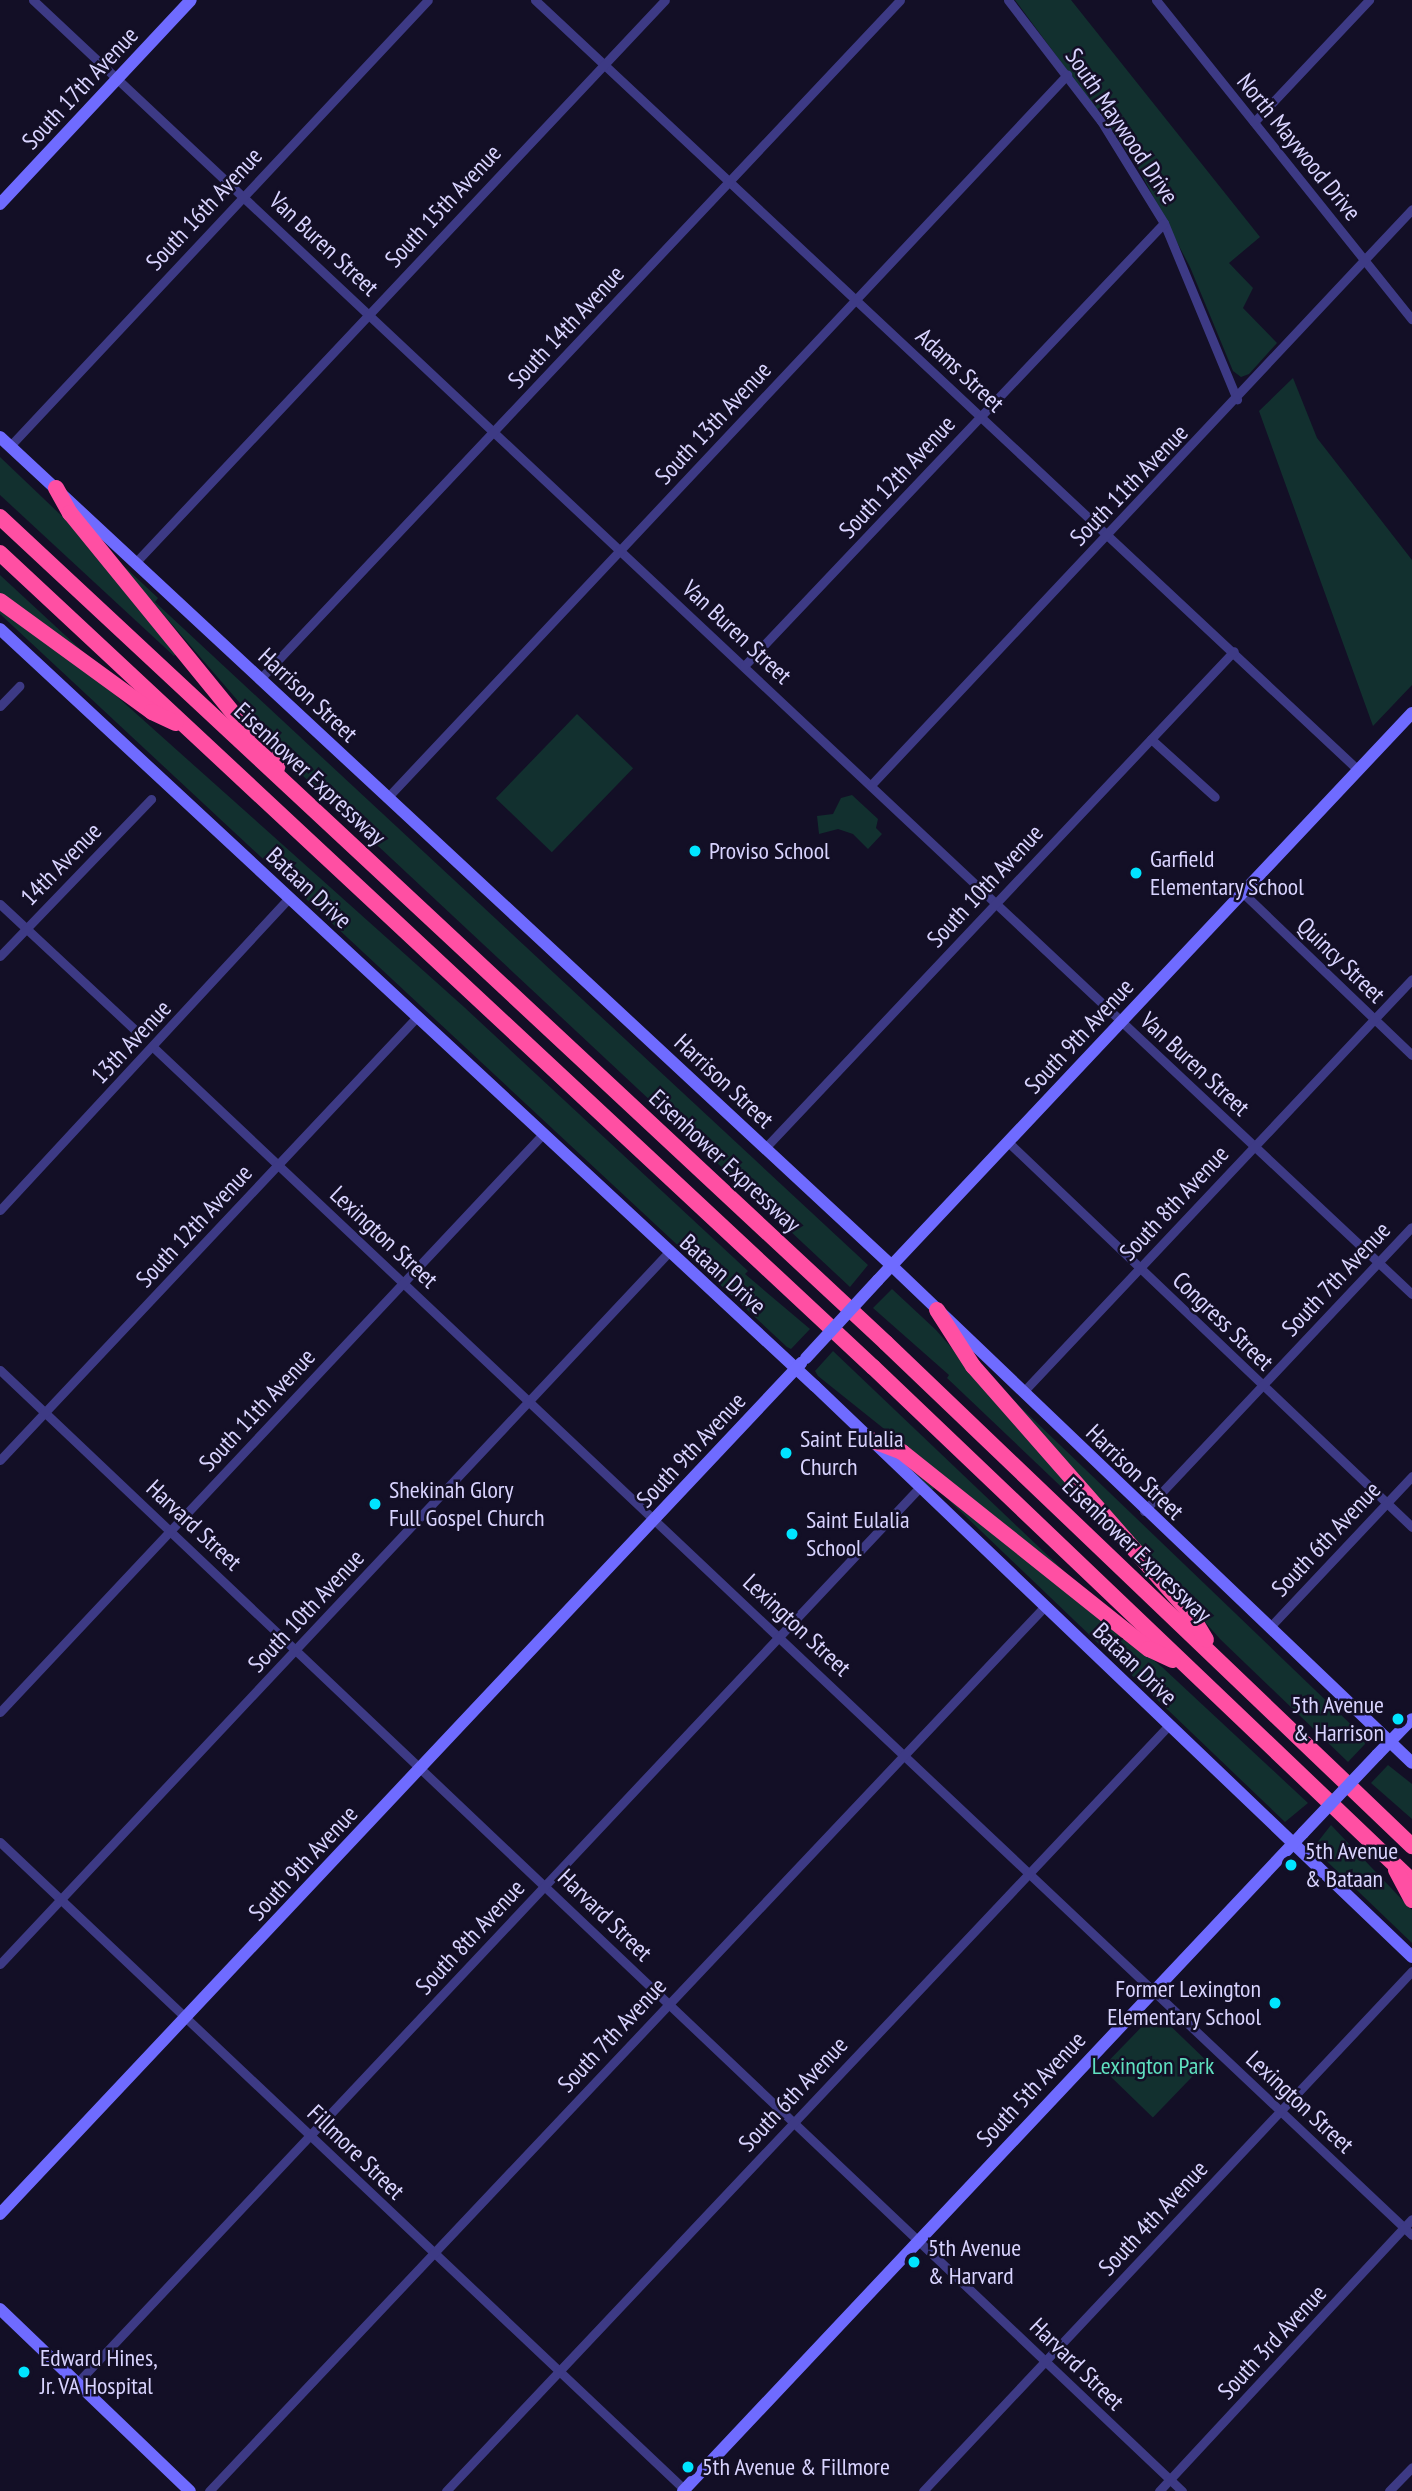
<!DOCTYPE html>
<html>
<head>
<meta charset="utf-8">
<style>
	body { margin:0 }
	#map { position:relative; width:1412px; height:2491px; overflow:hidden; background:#130f26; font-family:"PT Sans Narrow",sans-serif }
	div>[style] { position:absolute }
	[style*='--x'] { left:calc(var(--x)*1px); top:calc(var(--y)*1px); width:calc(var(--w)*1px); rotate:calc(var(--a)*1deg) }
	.green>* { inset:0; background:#12302f; transform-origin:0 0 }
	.street>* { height:9px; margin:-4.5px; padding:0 4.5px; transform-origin:4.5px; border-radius:4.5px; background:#3d3a85 }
	.secondary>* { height:12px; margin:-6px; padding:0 6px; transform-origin:6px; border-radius:6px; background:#6f6bff }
	.highway>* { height:16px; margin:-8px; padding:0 8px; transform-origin:8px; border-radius:8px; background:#ff4fa3 }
	.secondary-bridge>* { height:12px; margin:-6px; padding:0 6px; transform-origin:6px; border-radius:6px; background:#6f6bff }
	.dots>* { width:19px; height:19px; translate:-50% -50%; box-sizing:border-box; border:4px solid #130f26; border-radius:50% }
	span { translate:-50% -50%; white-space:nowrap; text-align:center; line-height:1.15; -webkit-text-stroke:5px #130f26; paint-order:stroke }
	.street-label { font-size:24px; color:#d9d4ff }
	.poi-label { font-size:24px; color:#d9d4ff }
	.left { translate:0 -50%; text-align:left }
	.right { translate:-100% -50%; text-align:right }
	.park-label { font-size:24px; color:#5fe0c0 }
</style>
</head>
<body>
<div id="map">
	<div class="green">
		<div style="clip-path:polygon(1015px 0,1071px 0,1260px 237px,1229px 263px,1253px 288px,1243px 308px,1277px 343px,1249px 374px,1241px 377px,1233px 371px,1190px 267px,1135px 162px)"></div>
		<div style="clip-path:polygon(1293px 378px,1317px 438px,1412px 560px,1412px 685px,1373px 726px,1259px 411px)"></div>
		<div style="clip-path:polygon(0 457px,65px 519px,178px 652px,174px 656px,0 495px)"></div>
		<div style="clip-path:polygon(112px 555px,158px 598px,155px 602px,868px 1265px,850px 1287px,302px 775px)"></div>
		<div style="clip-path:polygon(0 575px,80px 649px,78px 652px,0 594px)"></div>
		<div style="clip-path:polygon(0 607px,93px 675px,464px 1007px,748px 1271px,745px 1274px,810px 1329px,791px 1349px,787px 1347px,0 614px)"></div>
		<div style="left:577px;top:714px;width:78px;height:117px;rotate:44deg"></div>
		<div style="clip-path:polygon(852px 795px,878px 819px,876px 828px,882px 834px,868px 849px,853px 834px,838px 829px,819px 834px,817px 816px,833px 814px,841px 798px)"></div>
		<div style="clip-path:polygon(892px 1289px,936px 1330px,1096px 1514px,1093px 1517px,947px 1378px,949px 1375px,873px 1308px)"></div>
		<div style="clip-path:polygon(833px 1351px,1064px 1571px,1063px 1572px,818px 1376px,815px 1371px)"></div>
		<div style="clip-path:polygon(983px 1371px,1364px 1737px,1365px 1744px,1348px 1762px,1220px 1639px)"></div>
		<div style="clip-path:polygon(906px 1465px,923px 1474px,1162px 1667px,1308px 1803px,1285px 1822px,935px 1487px,932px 1490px)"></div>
		<div style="clip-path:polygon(1388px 1765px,1412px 1784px,1412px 1819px,1371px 1783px)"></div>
		<div style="clip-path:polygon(1331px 1825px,1412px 1910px,1412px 1943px,1313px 1848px)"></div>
		<div style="left:1156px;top:2012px;width:71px;height:78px;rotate:44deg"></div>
	</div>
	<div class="street">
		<div style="--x:33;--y:0;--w:1891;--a:43.18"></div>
		<div style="--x:535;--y:0;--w:1127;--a:43.09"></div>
		<div style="--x:1008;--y:0;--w:153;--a:52.5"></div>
		<div style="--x:1101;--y:121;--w:120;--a:58.3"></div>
		<div style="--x:1164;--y:223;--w:191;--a:67.5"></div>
		<div style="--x:1156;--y:0;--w:409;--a:51.3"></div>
		<div style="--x:1254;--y:122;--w:168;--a:-46.7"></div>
		<div style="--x:10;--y:446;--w:611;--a:-46.86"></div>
		<div style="--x:135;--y:563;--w:773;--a:-46.73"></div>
		<div style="--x:744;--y:666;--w:610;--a:-46.53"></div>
		<div style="--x:260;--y:679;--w:933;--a:-46.69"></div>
		<div style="--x:0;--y:706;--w:28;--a:-46"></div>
		<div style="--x:1151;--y:739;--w:86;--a:42.2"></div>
		<div style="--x:871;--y:785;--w:790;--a:-46.79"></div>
		<div style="--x:387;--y:798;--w:993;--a:-46.76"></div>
		<div style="--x:1243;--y:893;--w:234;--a:43.8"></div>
		<div style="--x:0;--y:904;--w:186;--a:43"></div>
		<div style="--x:0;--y:956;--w:218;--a:-46.1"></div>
		<div style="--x:153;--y:1047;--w:1731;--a:43.34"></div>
		<div style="--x:1008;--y:1142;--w:558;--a:43.62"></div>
		<div style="--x:765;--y:1148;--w:683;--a:-46.66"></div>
		<div style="--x:0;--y:1210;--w:425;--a:-47.2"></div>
		<div style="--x:0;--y:1370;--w:1629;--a:43.48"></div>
		<div style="--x:1023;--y:1392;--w:567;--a:-46.71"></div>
		<div style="--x:0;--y:1460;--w:607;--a:-46.74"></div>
		<div style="--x:1144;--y:1511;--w:390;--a:-46.7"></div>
		<div style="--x:1269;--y:1628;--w:209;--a:-46.7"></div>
		<div style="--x:0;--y:1712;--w:792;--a:-46.79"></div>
		<div style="--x:0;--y:1842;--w:944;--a:43.41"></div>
		<div style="--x:0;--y:1964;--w:976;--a:-46.79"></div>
		<div style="--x:77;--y:2383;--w:1230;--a:-46.75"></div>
		<div style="--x:209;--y:2491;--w:1217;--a:-46.63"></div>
		<div style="--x:446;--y:2491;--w:1053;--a:-46.65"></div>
		<div style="--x:923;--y:2491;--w:714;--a:-46.76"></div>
		<div style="--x:1159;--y:2491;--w:371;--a:-47.1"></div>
		<div style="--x:1389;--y:2491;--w:33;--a:-46"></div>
	</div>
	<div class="secondary">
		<div style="--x:0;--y:204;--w:279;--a:-46.9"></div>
		<div style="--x:0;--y:437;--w:1218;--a:42.9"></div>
		<div style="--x:892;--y:1266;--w:719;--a:43.7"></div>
		<div style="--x:0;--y:629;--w:1112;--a:42.89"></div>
		<div style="--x:815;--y:1386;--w:826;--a:43.72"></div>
		<div style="--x:878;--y:1280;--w:779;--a:-46.72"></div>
		<div style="--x:1377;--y:1755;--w:50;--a:-45.8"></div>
		<div style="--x:0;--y:2214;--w:1169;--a:-46.73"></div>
		<div style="--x:0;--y:2309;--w:263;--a:43.8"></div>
		<div style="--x:683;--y:2491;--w:904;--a:-46.7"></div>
	</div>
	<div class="highway">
		<div style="--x:56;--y:488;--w:29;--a:61"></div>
		<div style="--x:70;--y:513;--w:328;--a:50.8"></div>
		<div style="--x:0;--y:517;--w:1211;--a:42.99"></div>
		<div style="--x:886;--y:1343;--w:728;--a:43.72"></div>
		<div style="--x:0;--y:553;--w:1194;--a:43"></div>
		<div style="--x:873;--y:1367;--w:745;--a:43.64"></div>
		<div style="--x:0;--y:601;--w:188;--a:36.1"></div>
		<div style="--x:152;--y:712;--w:26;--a:25"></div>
		<div style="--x:937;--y:1310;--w:67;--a:57.3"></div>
		<div style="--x:973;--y:1366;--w:329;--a:48.7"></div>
		<div style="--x:1190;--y:1613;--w:31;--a:59"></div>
		<div style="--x:871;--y:1440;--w:33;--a:21"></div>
		<div style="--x:902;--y:1452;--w:316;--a:38.6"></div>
		<div style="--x:1149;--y:1649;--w:26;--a:25"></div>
		<div style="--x:1396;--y:1870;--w:34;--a:62"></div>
	</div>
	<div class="secondary-bridge">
		<div style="--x:806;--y:1358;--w:106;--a:-47.3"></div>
		<div style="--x:1303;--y:1833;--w:108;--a:-46.5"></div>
	</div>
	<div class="dots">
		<div style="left:695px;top:851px;background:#00e5ff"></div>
		<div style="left:1136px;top:873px;background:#00e5ff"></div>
		<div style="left:786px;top:1453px;background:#00e5ff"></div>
		<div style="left:375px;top:1504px;background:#00e5ff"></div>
		<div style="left:792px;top:1534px;background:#00e5ff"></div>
		<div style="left:1398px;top:1719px;background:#00e5ff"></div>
		<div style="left:1291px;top:1865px;background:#00e5ff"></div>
		<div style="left:1275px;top:2003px;background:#00e5ff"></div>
		<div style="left:914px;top:2262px;background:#00e5ff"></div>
		<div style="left:24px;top:2372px;background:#00e5ff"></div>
		<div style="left:688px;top:2467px;background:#00e5ff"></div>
	</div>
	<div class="street-label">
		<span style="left:80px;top:88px;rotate:-47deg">South 17th Avenue</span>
		<span style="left:1122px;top:126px;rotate:56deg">South Maywood Drive</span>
		<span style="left:1299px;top:147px;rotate:51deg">North Maywood Drive</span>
		<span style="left:443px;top:206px;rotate:-47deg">South 15th Avenue</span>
		<span style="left:204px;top:209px;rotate:-47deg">South 16th Avenue</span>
		<span style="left:324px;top:244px;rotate:43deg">Van Buren Street</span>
		<span style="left:566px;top:327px;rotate:-47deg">South 14th Avenue</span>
		<span style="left:960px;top:370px;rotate:43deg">Adams Street</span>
		<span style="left:713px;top:423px;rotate:-47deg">South 13th Avenue</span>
		<span style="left:897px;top:477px;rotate:-47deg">South 12th Avenue</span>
		<span style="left:1129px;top:485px;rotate:-46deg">South 11th Avenue</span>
		<span style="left:737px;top:632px;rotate:43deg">Van Buren Street</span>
		<span style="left:308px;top:695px;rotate:43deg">Harrison Street</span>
		<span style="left:310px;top:774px;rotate:43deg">Eisenhower Expressway</span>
		<span style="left:61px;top:864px;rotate:-46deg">14th Avenue</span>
		<span style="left:985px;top:886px;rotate:-47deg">South 10th Avenue</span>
		<span style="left:309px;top:888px;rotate:43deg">Bataan Drive</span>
		<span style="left:1341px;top:960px;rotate:44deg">Quincy Street</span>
		<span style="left:1079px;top:1036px;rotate:-47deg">South 9th Avenue</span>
		<span style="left:131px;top:1042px;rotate:-47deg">13th Avenue</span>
		<span style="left:1195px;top:1064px;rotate:43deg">Van Buren Street</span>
		<span style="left:724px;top:1081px;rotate:43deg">Harrison Street</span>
		<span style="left:725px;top:1161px;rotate:43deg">Eisenhower Expressway</span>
		<span style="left:1174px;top:1203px;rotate:-47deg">South 8th Avenue</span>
		<span style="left:194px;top:1226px;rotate:-47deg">South 12th Avenue</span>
		<span style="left:384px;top:1237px;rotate:43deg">Lexington Street</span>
		<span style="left:723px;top:1274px;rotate:42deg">Bataan Drive</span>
		<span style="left:1336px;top:1279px;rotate:-47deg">South 7th Avenue</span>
		<span style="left:1223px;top:1321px;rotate:44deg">Congress Street</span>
		<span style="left:257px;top:1410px;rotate:-47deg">South 11th Avenue</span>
		<span style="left:691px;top:1450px;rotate:-47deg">South 9th Avenue</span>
		<span style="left:1135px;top:1472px;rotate:44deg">Harrison Street</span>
		<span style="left:194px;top:1525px;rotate:43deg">Harvard Street</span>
		<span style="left:1326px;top:1539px;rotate:-47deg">South 6th Avenue</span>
		<span style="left:1137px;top:1550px;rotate:44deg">Eisenhower Expressway</span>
		<span style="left:306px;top:1611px;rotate:-47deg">South 10th Avenue</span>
		<span style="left:797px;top:1625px;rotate:43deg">Lexington Street</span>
		<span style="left:1135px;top:1664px;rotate:44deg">Bataan Drive</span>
		<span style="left:303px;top:1863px;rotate:-47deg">South 9th Avenue</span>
		<span style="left:605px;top:1915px;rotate:44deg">Harvard Street</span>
		<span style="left:470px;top:1937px;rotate:-47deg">South 8th Avenue</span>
		<span style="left:612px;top:2035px;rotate:-47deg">South 7th Avenue</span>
		<span style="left:1031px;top:2089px;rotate:-47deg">South 5th Avenue</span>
		<span style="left:793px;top:2094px;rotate:-47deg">South 6th Avenue</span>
		<span style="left:1300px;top:2102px;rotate:43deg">Lexington Street</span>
		<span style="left:356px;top:2152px;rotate:44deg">Fillmore Street</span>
		<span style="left:1153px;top:2218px;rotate:-47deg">South 4th Avenue</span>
		<span style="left:1272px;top:2342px;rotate:-47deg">South 3rd Avenue</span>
		<span style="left:1077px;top:2364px;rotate:44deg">Harvard Street</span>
	</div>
	<div class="poi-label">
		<span class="left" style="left:709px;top:851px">Proviso School</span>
		<span class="left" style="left:1150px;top:873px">Garfield<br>Elementary School</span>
		<span class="left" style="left:800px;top:1453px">Saint Eulalia<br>Church</span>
		<span class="left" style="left:389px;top:1504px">Shekinah Glory<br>Full Gospel Church</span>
		<span class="left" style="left:806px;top:1534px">Saint Eulalia<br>School</span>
		<span class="right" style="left:1384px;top:1719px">5th Avenue<br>&amp; Harrison</span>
		<span class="left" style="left:1305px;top:1865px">5th Avenue<br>&amp; Bataan</span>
		<span class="right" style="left:1261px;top:2003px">Former Lexington<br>Elementary School</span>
		<span class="left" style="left:928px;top:2262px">5th Avenue<br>&amp; Harvard</span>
		<span class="left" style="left:40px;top:2372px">Edward Hines,<br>Jr. VA Hospital</span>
		<span class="left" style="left:702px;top:2467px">5th Avenue &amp; Fillmore</span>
	</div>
	<div class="park-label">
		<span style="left:1153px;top:2066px">Lexington Park</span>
	</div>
</div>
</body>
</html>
